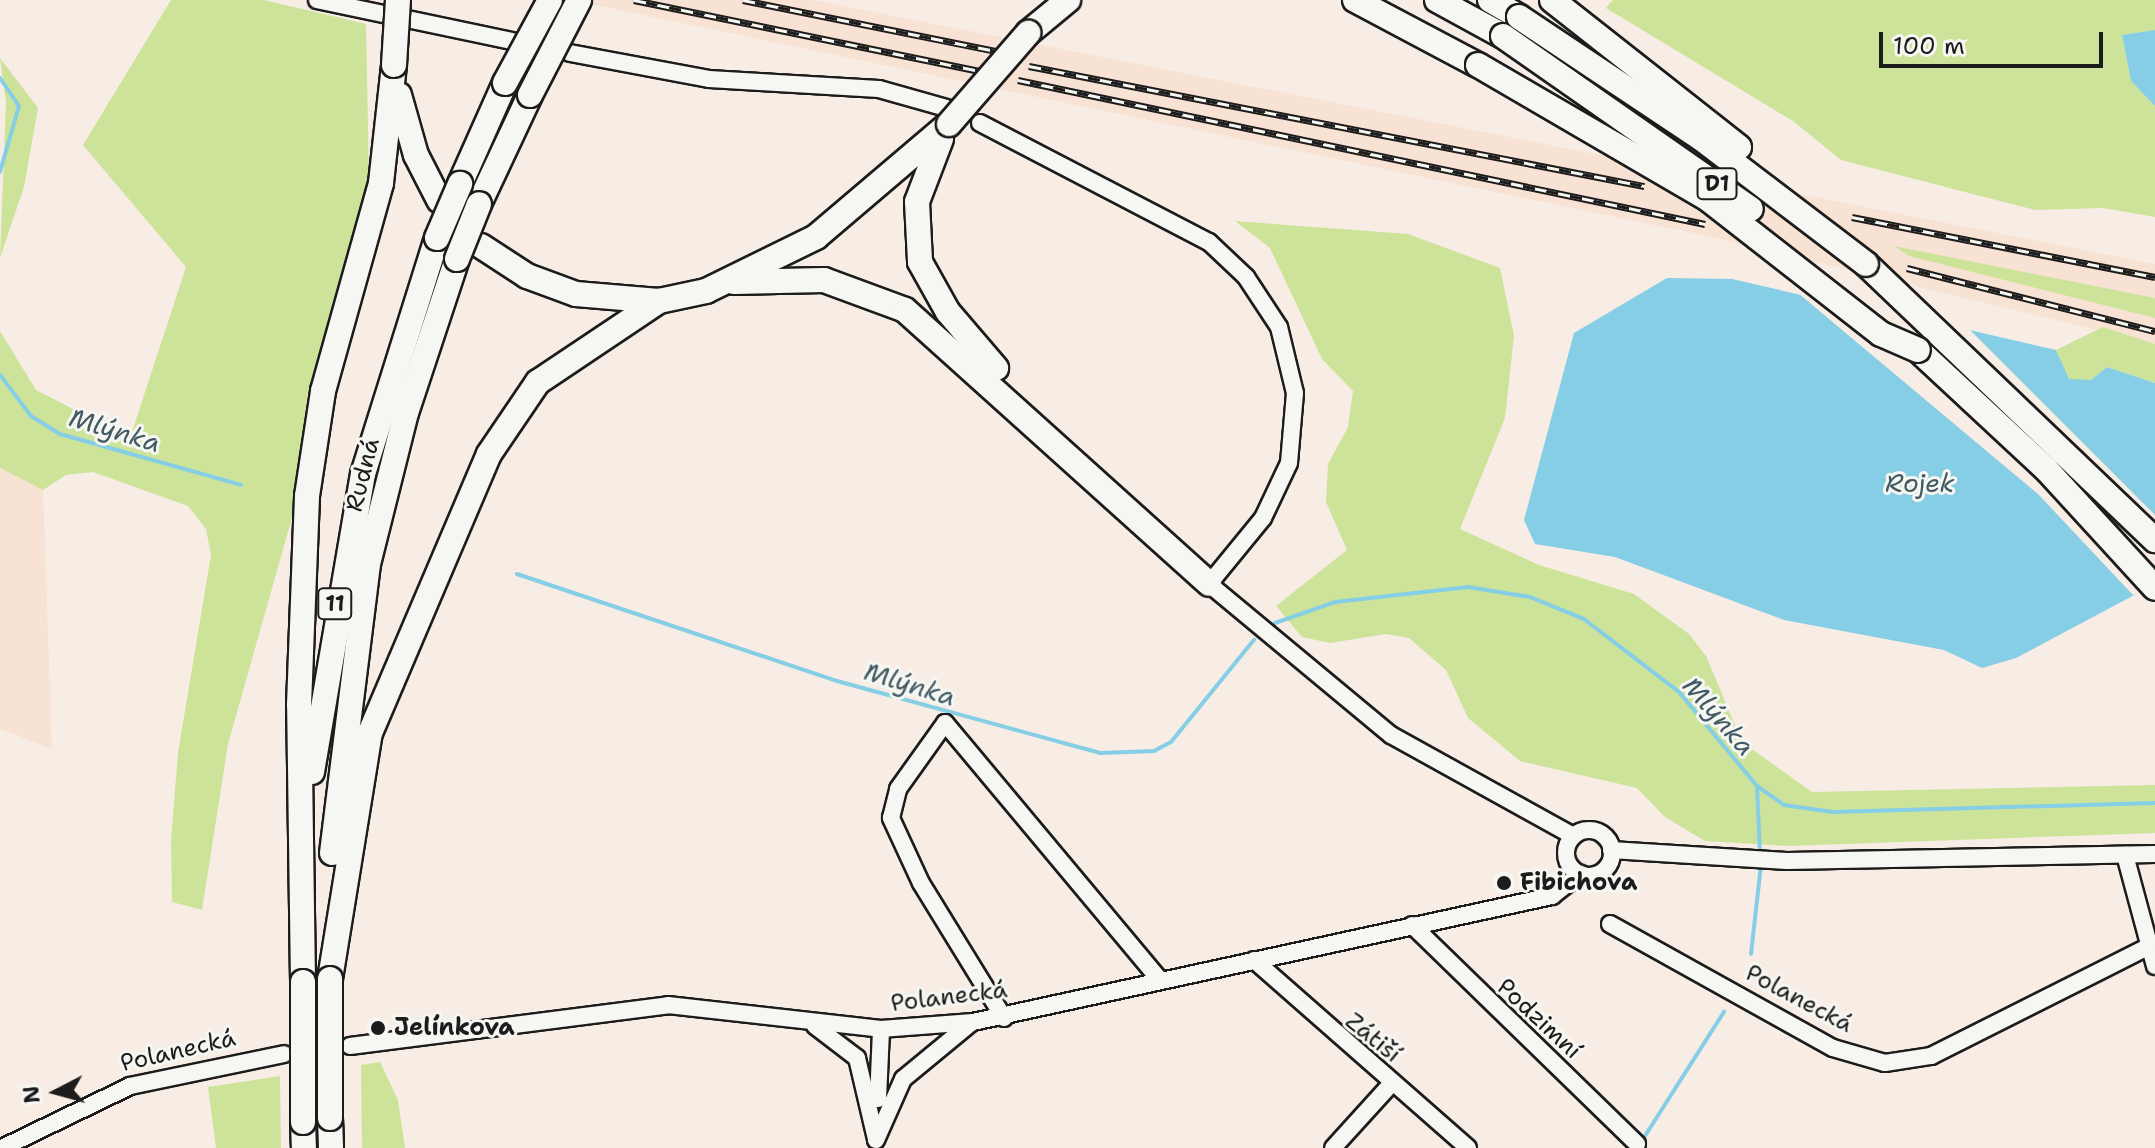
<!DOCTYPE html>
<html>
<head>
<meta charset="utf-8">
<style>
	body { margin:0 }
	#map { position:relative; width:2155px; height:1148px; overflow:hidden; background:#f7ede4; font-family:"Shantell Sans",sans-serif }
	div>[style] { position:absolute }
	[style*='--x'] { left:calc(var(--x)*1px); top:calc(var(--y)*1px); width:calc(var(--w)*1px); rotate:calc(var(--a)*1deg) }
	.built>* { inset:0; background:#f8e2d4 }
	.green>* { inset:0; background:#cde399 }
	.water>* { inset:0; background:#85cee6 }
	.pier>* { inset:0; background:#f7ede4 }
	.stream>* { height:4px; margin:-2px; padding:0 2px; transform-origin:2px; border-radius:2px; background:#85cee6 }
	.roads { filter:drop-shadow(2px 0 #1c1c1c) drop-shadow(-2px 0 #1c1c1c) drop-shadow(0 2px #1c1c1c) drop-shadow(0 -2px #1c1c1c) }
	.minor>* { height:16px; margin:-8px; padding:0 8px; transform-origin:8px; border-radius:8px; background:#f6f6f2 }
	.minor>.ring { margin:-8px; padding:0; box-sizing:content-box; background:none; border:16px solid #f6f6f2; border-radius:50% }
	.highway>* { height:24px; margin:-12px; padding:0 12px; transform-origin:12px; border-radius:12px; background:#f6f6f2 }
	.rail>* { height:7px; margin-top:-3.5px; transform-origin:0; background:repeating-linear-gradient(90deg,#f6f6f2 0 12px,#1c1c1c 0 24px); box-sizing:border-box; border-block:2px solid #1c1c1c }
	.bridges { filter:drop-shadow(2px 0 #1c1c1c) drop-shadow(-2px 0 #1c1c1c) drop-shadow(0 2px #1c1c1c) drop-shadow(0 -2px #1c1c1c) }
	.highway-bridge>* { height:24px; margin:-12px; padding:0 12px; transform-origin:12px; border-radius:12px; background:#f6f6f2 }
	.dots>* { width:22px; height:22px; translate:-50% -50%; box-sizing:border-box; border:4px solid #f6f6f2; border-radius:50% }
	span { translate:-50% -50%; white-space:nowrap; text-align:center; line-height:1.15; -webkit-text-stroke:6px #f6f6f2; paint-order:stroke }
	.shield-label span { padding:2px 6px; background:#f6f6f2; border:2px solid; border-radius:6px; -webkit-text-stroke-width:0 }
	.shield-label { font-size:22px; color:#1c1c1c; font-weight:700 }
	.street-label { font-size:24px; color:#1c1c1c }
	.poi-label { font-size:24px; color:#1c1c1c; font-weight:700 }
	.left { translate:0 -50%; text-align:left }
	.water-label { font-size:26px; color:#415a63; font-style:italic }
	.north { position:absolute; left:16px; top:1052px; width:80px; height:80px; -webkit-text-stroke:6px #f6f6f2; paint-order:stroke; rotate:264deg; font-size:22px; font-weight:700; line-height:32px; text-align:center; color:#1c1c1c }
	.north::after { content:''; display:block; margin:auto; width:28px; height:36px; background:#1c1c1c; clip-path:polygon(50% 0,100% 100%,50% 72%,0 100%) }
	.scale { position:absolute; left:1879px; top:32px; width:224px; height:36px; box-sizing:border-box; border:4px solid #1c1c1c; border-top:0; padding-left:10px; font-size:24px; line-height:28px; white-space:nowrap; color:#1c1c1c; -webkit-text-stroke:6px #f6f6f2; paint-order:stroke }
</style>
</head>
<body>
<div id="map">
	<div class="built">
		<div style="clip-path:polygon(571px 0,812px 0,2155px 264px,2155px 298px,1897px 248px,2155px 318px,2155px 344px,1721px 239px)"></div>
		<div style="clip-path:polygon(0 468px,43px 490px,52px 749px,0 729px)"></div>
	</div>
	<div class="green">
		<div style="clip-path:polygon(171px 0,264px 0,366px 24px,369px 181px,307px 397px,293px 514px,228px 744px,202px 910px,172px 902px,171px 840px,178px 753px,211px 555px,206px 529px,188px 506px,93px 472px,66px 475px,43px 490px,0 468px,0 331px,36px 390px,130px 438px,186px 267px,83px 145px)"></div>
		<div style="clip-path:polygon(1613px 0,2155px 0,2155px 30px,2122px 35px,2131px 81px,2155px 106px,2155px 217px,2103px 208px,2035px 210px,1841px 160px,1793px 121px,1606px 8px)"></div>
		<div style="clip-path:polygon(0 58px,38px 108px,24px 187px,0 258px,6px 102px)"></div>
		<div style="clip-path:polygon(1235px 221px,1408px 234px,1500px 268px,1514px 336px,1505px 418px,1460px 529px,1539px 565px,1634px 594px,1689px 634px,1706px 656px,1742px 742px,1812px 792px,2155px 785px,2155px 833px,1788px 846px,1705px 841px,1665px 817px,1637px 788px,1520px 761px,1468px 718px,1446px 670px,1409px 638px,1386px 634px,1330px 643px,1302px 637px,1276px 606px,1347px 550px,1326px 502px,1328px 464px,1348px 427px,1353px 391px,1322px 359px,1270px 248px)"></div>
		<div style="clip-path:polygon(1894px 246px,2155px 298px,2155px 318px,1909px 256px)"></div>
		<div style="clip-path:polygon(2103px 327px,2155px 344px,2155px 383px,2107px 367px,2091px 380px,2068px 380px,2056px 350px)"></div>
		<div style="clip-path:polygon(380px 1062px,398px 1100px,405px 1148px,362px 1148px,361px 1065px)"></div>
		<div style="clip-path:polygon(280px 1076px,281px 1148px,216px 1148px,208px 1087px)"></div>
	</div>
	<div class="water">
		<div style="clip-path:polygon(2155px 30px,2155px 106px,2131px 81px,2122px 35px)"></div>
		<div style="clip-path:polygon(1667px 278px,1732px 279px,1840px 304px,1871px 319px,1905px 315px,2056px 350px,2069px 379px,2091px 380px,2107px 367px,2155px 383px,2155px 584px,2016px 658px,1982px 668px,1944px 650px,1784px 620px,1615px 557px,1535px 544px,1524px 520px,1574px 333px)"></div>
	</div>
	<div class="pier">
		<div style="clip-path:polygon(1792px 288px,1872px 315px,1906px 311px,1963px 323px,2155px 515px,2155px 588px,2133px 595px,2038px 494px)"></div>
	</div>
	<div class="stream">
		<div style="--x:0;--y:78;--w:34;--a:56"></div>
		<div style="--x:19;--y:106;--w:69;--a:106.1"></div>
		<div style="--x:0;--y:375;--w:51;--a:52.9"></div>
		<div style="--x:31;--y:416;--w:34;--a:32"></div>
		<div style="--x:60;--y:434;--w:188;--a:15.7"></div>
		<div style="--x:517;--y:574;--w:337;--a:18.5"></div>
		<div style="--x:837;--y:681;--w:274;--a:15.3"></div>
		<div style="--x:1101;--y:753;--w:53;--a:-2.2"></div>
		<div style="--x:1154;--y:751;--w:19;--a:-28"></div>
		<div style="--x:1171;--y:742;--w:132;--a:-50.9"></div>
		<div style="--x:1275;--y:623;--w:64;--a:-19.3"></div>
		<div style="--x:1335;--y:602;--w:134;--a:-6.4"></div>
		<div style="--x:1468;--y:587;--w:63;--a:9.2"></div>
		<div style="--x:1530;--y:597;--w:58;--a:22.2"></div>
		<div style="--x:1584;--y:619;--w:120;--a:37.5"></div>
		<div style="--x:1679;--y:692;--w:122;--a:50.3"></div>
		<div style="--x:1757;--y:786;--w:33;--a:35"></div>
		<div style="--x:1784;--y:805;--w:49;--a:8.3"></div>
		<div style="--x:1832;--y:812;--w:323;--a:-1.6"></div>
		<div style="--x:1757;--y:786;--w:70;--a:87.5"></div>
		<div style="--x:1751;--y:954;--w:90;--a:-83.6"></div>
		<div style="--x:1643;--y:1139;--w:151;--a:-57.5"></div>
	</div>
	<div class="roads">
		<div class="minor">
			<div style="--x:317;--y:0;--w:199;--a:11.9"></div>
			<div style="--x:570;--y:53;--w:141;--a:10.6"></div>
			<div style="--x:709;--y:79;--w:170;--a:3.4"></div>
			<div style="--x:879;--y:89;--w:70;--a:15.8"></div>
			<div style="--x:980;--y:123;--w:258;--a:27.5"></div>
			<div style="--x:1209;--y:242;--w:51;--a:43.4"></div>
			<div style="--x:1246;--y:277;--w:60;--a:56.6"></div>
			<div style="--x:1279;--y:327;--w:68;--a:76.4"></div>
			<div style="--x:1295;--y:393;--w:70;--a:94.9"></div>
			<div style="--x:1289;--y:463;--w:61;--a:115.3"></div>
			<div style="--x:1263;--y:518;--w:85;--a:129.3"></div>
			<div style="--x:1209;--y:584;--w:236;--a:39.7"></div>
			<div style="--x:1391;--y:735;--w:208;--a:29"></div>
			<div class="ring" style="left:1566px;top:830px;width:30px;height:30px"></div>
			<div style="--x:1611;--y:850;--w:176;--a:3.6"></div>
			<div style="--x:1787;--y:861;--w:368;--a:-1.1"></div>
			<div style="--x:2125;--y:855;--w:115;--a:74.9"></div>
			<div style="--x:1610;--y:924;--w:255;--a:29.1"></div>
			<div style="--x:1833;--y:1048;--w:54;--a:16.1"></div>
			<div style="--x:1885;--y:1063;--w:47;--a:-8.7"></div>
			<div style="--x:1931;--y:1056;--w:241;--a:-26.7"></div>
			<div style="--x:1412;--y:925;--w:314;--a:44.2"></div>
			<div style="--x:1254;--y:960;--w:285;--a:41.3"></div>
			<div style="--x:1004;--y:1018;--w:158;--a:-121.6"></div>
			<div style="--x:921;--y:883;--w:72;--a:-114.8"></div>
			<div style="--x:891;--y:818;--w:30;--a:-76"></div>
			<div style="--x:898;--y:789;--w:81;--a:-54.5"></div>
			<div style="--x:945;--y:723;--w:335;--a:50.1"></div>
			<div style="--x:815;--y:1026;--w:53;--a:37.3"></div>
			<div style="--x:857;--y:1058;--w:83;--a:76.8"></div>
			<div style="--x:350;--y:1046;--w:321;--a:-7.3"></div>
			<div style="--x:668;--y:1005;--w:214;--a:6.4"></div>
			<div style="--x:881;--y:1029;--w:92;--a:-4.4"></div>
			<div style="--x:973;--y:1022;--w:593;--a:-12.28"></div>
			<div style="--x:1552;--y:896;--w:36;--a:-38"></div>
			<div style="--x:878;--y:1099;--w:70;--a:-87.5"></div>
			<div style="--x:876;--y:1140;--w:67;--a:-66.1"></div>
			<div style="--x:903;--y:1079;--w:88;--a:-39.5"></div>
			<div style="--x:2;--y:1148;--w:142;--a:-25.8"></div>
			<div style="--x:130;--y:1086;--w:157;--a:-11.7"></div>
			<div style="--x:1333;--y:1148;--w:86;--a:-47.8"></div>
		</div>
		<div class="highway">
			<div style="--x:1355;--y:0;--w:139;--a:27.9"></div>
			<div style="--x:1437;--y:0;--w:75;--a:28.6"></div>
			<div style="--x:1490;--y:0;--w:34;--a:30"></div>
			<div style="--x:1028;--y:33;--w:52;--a:-39.5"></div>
			<div style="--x:399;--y:95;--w:62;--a:74.2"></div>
			<div style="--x:416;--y:155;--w:51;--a:62.9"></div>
			<div style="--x:941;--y:139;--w:67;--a:110.9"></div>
			<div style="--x:917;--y:202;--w:60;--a:87.1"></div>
			<div style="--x:920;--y:262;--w:57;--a:60.8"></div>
			<div style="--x:948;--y:312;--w:74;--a:49.4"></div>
			<div style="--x:460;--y:184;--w:111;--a:-66"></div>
			<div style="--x:479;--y:204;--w:120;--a:-64.9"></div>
			<div style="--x:481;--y:246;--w:55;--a:33.1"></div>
			<div style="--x:527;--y:276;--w:52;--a:20.2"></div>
			<div style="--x:576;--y:294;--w:83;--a:4.8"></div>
			<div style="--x:659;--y:301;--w:48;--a:-12"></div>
			<div style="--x:706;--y:291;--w:123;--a:-26.1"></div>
			<div style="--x:816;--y:237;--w:175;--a:-40.4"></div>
			<div style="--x:1866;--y:264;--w:400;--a:43.7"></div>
			<div style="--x:734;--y:282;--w:90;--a:-1.3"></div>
			<div style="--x:824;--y:280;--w:86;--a:20.3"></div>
			<div style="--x:905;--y:310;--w:409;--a:42"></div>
			<div style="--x:1918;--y:350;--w:175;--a:42.9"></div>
			<div style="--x:2046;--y:469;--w:161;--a:47.5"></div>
			<div style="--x:312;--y:772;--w:302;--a:-80.3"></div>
			<div style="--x:363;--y:474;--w:247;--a:-72.6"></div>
			<div style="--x:332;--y:853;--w:291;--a:-82.9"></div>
			<div style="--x:368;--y:564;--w:156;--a:-75.9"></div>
			<div style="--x:406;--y:413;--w:162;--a:-71.7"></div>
			<div style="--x:330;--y:979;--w:249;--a:-80.8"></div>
			<div style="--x:370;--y:733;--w:303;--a:-66.9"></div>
			<div style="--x:489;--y:454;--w:87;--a:-55.8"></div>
			<div style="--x:538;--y:382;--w:146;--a:-33.8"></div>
			<div style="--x:303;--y:982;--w:277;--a:-90.8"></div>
			<div style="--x:299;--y:705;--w:209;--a:-87.8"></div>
			<div style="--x:307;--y:496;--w:106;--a:-81.3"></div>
			<div style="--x:323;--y:391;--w:216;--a:-74.4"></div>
			<div style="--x:381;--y:183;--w:119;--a:-83.7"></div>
			<div style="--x:330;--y:1118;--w:30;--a:88"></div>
			<div style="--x:303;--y:1122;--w:26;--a:88"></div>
		</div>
	</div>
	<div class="rail">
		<div style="--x:634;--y:0;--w:353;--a:11.6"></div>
		<div style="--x:743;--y:0;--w:259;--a:11.4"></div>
		<div style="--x:1029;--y:66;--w:627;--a:11.04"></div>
		<div style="--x:1018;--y:80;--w:702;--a:11.84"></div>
		<div style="--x:1852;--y:217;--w:309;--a:11.2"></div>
		<div style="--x:1907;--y:268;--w:256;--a:14.3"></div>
	</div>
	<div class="bridges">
		<div class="highway-bridge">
			<div style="--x:1552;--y:0;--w:238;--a:38.2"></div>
			<div style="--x:1519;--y:17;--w:220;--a:33.7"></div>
			<div style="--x:1702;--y:139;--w:206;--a:37.3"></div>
			<div style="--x:1503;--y:36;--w:302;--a:34.9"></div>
			<div style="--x:394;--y:65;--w:65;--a:-86.5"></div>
			<div style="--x:1478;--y:65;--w:266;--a:30.2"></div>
			<div style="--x:1708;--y:199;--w:219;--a:38"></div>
			<div style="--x:1881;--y:334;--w:40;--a:23.4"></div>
			<div style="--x:505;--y:83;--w:94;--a:-61.5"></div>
			<div style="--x:530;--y:95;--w:107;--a:-62.7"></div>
			<div style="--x:949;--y:124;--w:121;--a:-49"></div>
			<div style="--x:437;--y:238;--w:59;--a:-66.9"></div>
			<div style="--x:457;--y:259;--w:59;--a:-68.2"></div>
			<div style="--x:330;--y:979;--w:139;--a:90"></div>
			<div style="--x:303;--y:982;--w:140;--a:90"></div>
		</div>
	</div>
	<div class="dots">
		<div style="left:1504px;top:883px;background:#1c1c1c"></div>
		<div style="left:378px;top:1028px;background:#1c1c1c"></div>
	</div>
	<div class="shield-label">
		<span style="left:1717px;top:184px">D1</span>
		<span style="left:335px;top:604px">11</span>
	</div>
	<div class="street-label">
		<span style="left:363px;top:475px;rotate:-76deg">Rudná</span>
		<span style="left:949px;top:997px;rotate:-7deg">Polanecká</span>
		<span style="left:1799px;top:999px;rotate:28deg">Polanecká</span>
		<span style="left:1539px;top:1019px;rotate:43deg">Podzimní</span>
		<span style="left:1373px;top:1038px;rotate:39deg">Zátiší</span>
		<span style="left:178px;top:1051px;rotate:-13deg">Polanecká</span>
	</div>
	<div class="poi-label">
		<span class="left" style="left:1520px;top:883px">Fibichova</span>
		<span class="left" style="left:394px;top:1028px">Jelínkova</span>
	</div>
	<div class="water-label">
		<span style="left:115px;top:430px;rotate:17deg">Mlýnka</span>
		<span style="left:1920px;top:483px">Rojek</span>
		<span style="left:910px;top:684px;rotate:17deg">Mlýnka</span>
		<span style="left:1719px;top:716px;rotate:49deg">Mlýnka</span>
	</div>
	<div class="north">N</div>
	<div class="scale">100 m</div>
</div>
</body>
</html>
